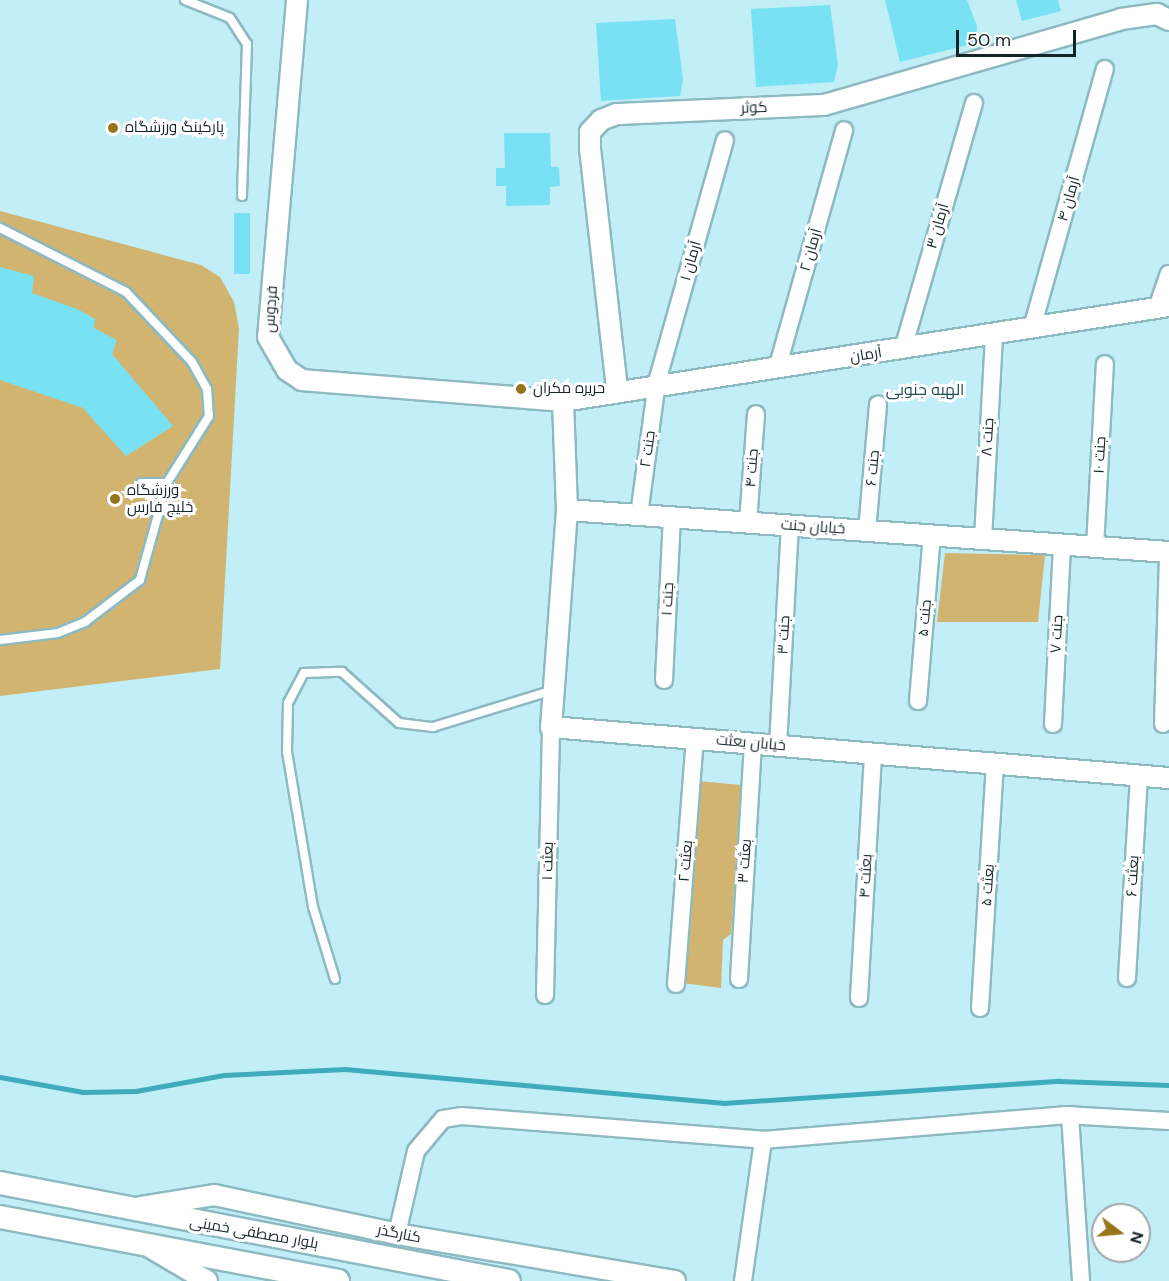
<!DOCTYPE html>
<html>
<head>
<meta charset="utf-8">
<style>
	body { margin:0 }
	#map { position:relative; width:1169px; height:1281px; overflow:hidden; background:#c1eef7; font-family:"DM Sans",Cairo,sans-serif }
	div>[style] { position:absolute }
	[style*='--x'] { left:calc(var(--x)*1px); top:calc(var(--y)*1px); width:calc(var(--w)*1px); rotate:calc(var(--a)*1deg) }
	.green>* { inset:0; background:#d2b471 }
	.stream>* { height:4.5px; margin:-2.25px; padding:0 2.25px; transform-origin:2.25px; border-radius:2.25px; background:#3facbe }
	.building>* { inset:0; background:#79e1f4; transform-origin:0 0 }
	.roads { filter:drop-shadow(2px 0 #8db9c1) drop-shadow(-2px 0 #8db9c1) drop-shadow(0 2px #8db9c1) drop-shadow(0 -2px #8db9c1) }
	.service>* { height:8px; margin:-4px; padding:0 4px; transform-origin:4px; border-radius:4px; background:#fff }
	.minor>* { height:16px; margin:-8px; padding:0 8px; transform-origin:8px; border-radius:8px; background:#fff }
	.tertiary>* { height:20px; margin:-10px; padding:0 10px; transform-origin:10px; border-radius:10px; background:#fff }
	.secondary>* { height:22px; margin:-11px; padding:0 11px; transform-origin:11px; border-radius:11px; background:#fff }
	.dots>* { width:16px; height:16px; translate:-50% -50%; box-sizing:border-box; border:3px solid #fff; border-radius:50% }
	span { translate:-50% -50%; white-space:nowrap; text-align:center; line-height:1.15; -webkit-text-stroke:6px #fff; paint-order:stroke }
	.street-label { font-size:15px; color:#132427 }
	.poi-label { font-size:15px; color:#132427 }
	.left { translate:0 -50%; text-align:left }
	.neighbourhood-label { font-size:16px; color:#234d54 }
	.north { position:absolute; left:1091px; top:1203px; width:60px; height:60px; box-sizing:border-box; background:#fff; border:2px solid #a1a7a9; border-radius:50%; rotate:106deg; font-size:16px; font-weight:700; line-height:24px; text-align:center; color:#132427 }
	.north::after { content:''; display:block; margin:auto; width:21px; height:27px; background:#96751d; clip-path:polygon(50% 0,100% 100%,50% 72%,0 100%) }
	.scale { position:absolute; left:956px; top:30px; width:120px; height:27px; box-sizing:border-box; border:3px solid #132427; border-top:0; padding-left:8px; font-size:18px; line-height:21px; white-space:nowrap; color:#132427; -webkit-text-stroke:4px #fff; paint-order:stroke }
</style>
</head>
<body>
<div id="map">
	<div class="green">
		<div style="clip-path:polygon(0 211px,201px 265px,220px 277px,234px 302px,239px 328px,220px 669px,0 696px)"></div>
		<div style="clip-path:polygon(945px 553px,1045px 555px,1038px 622px,937px 622px)"></div>
		<div style="clip-path:polygon(698px 781px,741px 785px,731px 934px,723px 940px,721px 988px,683px 983px)"></div>
	</div>
	<div class="stream">
		<div style="--x:0;--y:1077;--w:84;--a:10.2"></div>
		<div style="--x:83;--y:1092;--w:53;--a:-1.1"></div>
		<div style="--x:136;--y:1091;--w:89;--a:-10.3"></div>
		<div style="--x:224;--y:1075;--w:121;--a:-2.8"></div>
		<div style="--x:345;--y:1069;--w:381;--a:5.1"></div>
		<div style="--x:724;--y:1103;--w:336;--a:-3.8"></div>
		<div style="--x:1059;--y:1081;--w:110;--a:2.1"></div>
	</div>
	<div class="building">
		<div style="clip-path:polygon(885px 0,967px 0,977px 26px,976px 43px,900px 62px)"></div>
		<div style="clip-path:polygon(1016px 0,1058px 0,1061px 11px,1022px 21px)"></div>
		<div style="clip-path:polygon(830px 5px,838px 65px,834px 82px,756px 87px,751px 9px)"></div>
		<div style="clip-path:polygon(675px 19px,683px 79px,680px 96px,601px 101px,596px 23px)"></div>
		<div style="clip-path:polygon(504px 133px,550px 133px,551px 167px,559px 167px,560px 186px,550px 187px,550px 205px,506px 206px,506px 186px,496px 186px,496px 168px,505px 168px)"></div>
		<div style="left:234px;top:213px;width:16px;height:61px"></div>
		<div style="clip-path:polygon(0 267px,34px 276px,32px 293px,77px 309px,95px 319px,94px 328px,117px 340px,112px 354px,173px 426px,126px 456px,83px 408px,0 380px)"></div>
	</div>
	<div class="roads">
		<div class="service">
			<div style="--x:185;--y:0;--w:48;--a:21.8"></div>
			<div style="--x:230;--y:18;--w:31;--a:57"></div>
			<div style="--x:247;--y:44;--w:152;--a:91.9"></div>
			<div style="--x:0;--y:228;--w:141;--a:26.9"></div>
			<div style="--x:126;--y:292;--w:96;--a:46.7"></div>
			<div style="--x:192;--y:362;--w:31;--a:61"></div>
			<div style="--x:207;--y:389;--w:27;--a:86"></div>
			<div style="--x:209;--y:416;--w:79;--a:122.1"></div>
			<div style="--x:167;--y:483;--w:101;--a:105.6"></div>
			<div style="--x:140;--y:580;--w:69;--a:142.6"></div>
			<div style="--x:85;--y:622;--w:29;--a:158"></div>
			<div style="--x:58;--y:633;--w:58;--a:173.1"></div>
			<div style="--x:141;--y:483;--w:26;--a:0"></div>
			<div style="--x:335;--y:979;--w:75;--a:-107"></div>
			<div style="--x:313;--y:907;--w:158;--a:-99.5"></div>
			<div style="--x:287;--y:751;--w:48;--a:-88.8"></div>
			<div style="--x:288;--y:703;--w:34;--a:-62"></div>
			<div style="--x:304;--y:673;--w:38;--a:-2"></div>
			<div style="--x:342;--y:672;--w:76;--a:41.8"></div>
			<div style="--x:399;--y:723;--w:34;--a:7"></div>
			<div style="--x:433;--y:727;--w:126;--a:-17.1"></div>
		</div>
		<div class="minor">
			<div style="--x:1157;--y:308;--w:36;--a:-71"></div>
			<div style="--x:1032;--y:328;--w:269;--a:-74.3"></div>
			<div style="--x:903;--y:349;--w:256;--a:-73.9"></div>
			<div style="--x:777;--y:369;--w:248;--a:-74.3"></div>
			<div style="--x:639;--y:515;--w:134;--a:-82.3"></div>
			<div style="--x:657;--y:382;--w:251;--a:-74.3"></div>
			<div style="--x:748;--y:523;--w:109;--a:-85.8"></div>
			<div style="--x:867;--y:531;--w:127;--a:-85"></div>
			<div style="--x:983;--y:539;--w:204;--a:-86.9"></div>
			<div style="--x:1095;--y:547;--w:183;--a:-86.9"></div>
			<div style="--x:664;--y:680;--w:163;--a:-87.2"></div>
			<div style="--x:918;--y:701;--w:166;--a:-85.2"></div>
			<div style="--x:1053;--y:724;--w:179;--a:-87.1"></div>
			<div style="--x:1163;--y:724;--w:172;--a:-88.3"></div>
			<div style="--x:778;--y:746;--w:221;--a:-86.9"></div>
			<div style="--x:1127;--y:978;--w:204;--a:-86.6"></div>
			<div style="--x:739;--y:979;--w:235;--a:-86.6"></div>
			<div style="--x:676;--y:984;--w:246;--a:-85.6"></div>
			<div style="--x:545;--y:995;--w:268;--a:-88.7"></div>
			<div style="--x:859;--y:998;--w:245;--a:-86.7"></div>
			<div style="--x:980;--y:1008;--w:245;--a:-86.5"></div>
			<div style="--x:1070;--y:1115;--w:166;--a:86.2"></div>
			<div style="--x:397;--y:1234;--w:85;--a:-77.1"></div>
			<div style="--x:416;--y:1151;--w:42;--a:-49.8"></div>
			<div style="--x:443;--y:1119;--w:18;--a:-9"></div>
			<div style="--x:461;--y:1116;--w:303;--a:4.5"></div>
			<div style="--x:763;--y:1140;--w:303;--a:-4.7"></div>
			<div style="--x:1065;--y:1115;--w:104;--a:3.3"></div>
			<div style="--x:743;--y:1281;--w:142;--a:-81.9"></div>
		</div>
		<div class="tertiary">
			<div style="--x:297;--y:0;--w:338;--a:94.9"></div>
			<div style="--x:268;--y:337;--w:38;--a:60"></div>
			<div style="--x:287;--y:370;--w:18;--a:34"></div>
			<div style="--x:302;--y:380;--w:262;--a:4.6"></div>
			<div style="--x:563;--y:401;--w:613;--a:-8.91"></div>
			<div style="--x:617;--y:389;--w:242;--a:-96.4"></div>
			<div style="--x:590;--y:149;--w:17;--a:-90"></div>
			<div style="--x:590;--y:132;--w:16;--a:-47"></div>
			<div style="--x:601;--y:120;--w:17;--a:-21"></div>
			<div style="--x:617;--y:114;--w:207;--a:-2.5"></div>
			<div style="--x:824;--y:105;--w:309;--a:-16.1"></div>
			<div style="--x:1121;--y:19;--w:36;--a:-8"></div>
			<div style="--x:1157;--y:14;--w:13;--a:27"></div>
			<div style="--x:563;--y:401;--w:109;--a:87.9"></div>
			<div style="--x:567;--y:510;--w:603;--a:3.99"></div>
			<div style="--x:567;--y:510;--w:218;--a:94.2"></div>
			<div style="--x:551;--y:727;--w:620;--a:4.72"></div>
			<div style="--x:140;--y:1207;--w:75;--a:-9.2"></div>
			<div style="--x:214;--y:1195;--w:187;--a:12"></div>
			<div style="--x:397;--y:1234;--w:282;--a:9.6"></div>
			<div style="--x:151;--y:1248;--w:65;--a:30.5"></div>
		</div>
		<div class="secondary">
			<div style="--x:0;--y:1183;--w:518;--a:10.9"></div>
			<div style="--x:0;--y:1217;--w:344;--a:10.7"></div>
		</div>
	</div>
	<div class="dots">
		<div style="left:113px;top:128px;background:#96751d"></div>
		<div style="left:521px;top:389px;background:#96751d"></div>
		<div style="left:115px;top:499px;background:#96751d"></div>
	</div>
	<div class="street-label">
		<span style="left:754px;top:108px;rotate:-2deg">کوثر</span>
		<span style="left:1069px;top:199px;rotate:-74deg">آرمان ۴</span>
		<span style="left:938px;top:226px;rotate:-74deg">آرمان ۳</span>
		<span style="left:811px;top:250px;rotate:-74deg">آرمان ۲</span>
		<span style="left:691px;top:261px;rotate:-74deg">آرمان ۱</span>
		<span style="left:271px;top:309px;rotate:-86deg">فردوس</span>
		<span style="left:866px;top:355px;rotate:-9deg">آرمان</span>
		<span style="left:988px;top:437px;rotate:-87deg">جنت ۸</span>
		<span style="left:648px;top:449px;rotate:-82deg">جنت ۲</span>
		<span style="left:1100px;top:455px;rotate:-87deg">جنت ۱۰</span>
		<span style="left:752px;top:468px;rotate:-86deg">جنت ۴</span>
		<span style="left:873px;top:468px;rotate:-85deg">جنت ۶</span>
		<span style="left:813px;top:527px;rotate:4deg">خیابان جنت</span>
		<span style="left:668px;top:599px;rotate:-87deg">جنت ۱</span>
		<span style="left:925px;top:618px;rotate:-85deg">جنت ۵</span>
		<span style="left:1057px;top:634px;rotate:-87deg">جنت ۷</span>
		<span style="left:784px;top:635px;rotate:-87deg">جنت ۳</span>
		<span style="left:751px;top:743px;rotate:5deg">خیابان بعثت</span>
		<span style="left:548px;top:861px;rotate:-89deg">بعثت ۱</span>
		<span style="left:686px;top:861px;rotate:-85deg">بعثت ۲</span>
		<span style="left:745px;top:861px;rotate:-86deg">بعثت ۳</span>
		<span style="left:866px;top:876px;rotate:-87deg">بعثت ۴</span>
		<span style="left:1133px;top:876px;rotate:-87deg">بعثت ۶</span>
		<span style="left:988px;top:885px;rotate:-86deg">بعثت ۵</span>
		<span style="left:254px;top:1233px;rotate:10deg">بلوار مصطفی خمینی</span>
		<span style="left:399px;top:1234px;rotate:11deg">کنارگذر</span>
	</div>
	<div class="poi-label">
		<span class="left" style="left:125px;top:128px">پارکینگ ورزشگاه</span>
		<span class="left" style="left:533px;top:389px">حریره مکران</span>
		<span class="left" style="left:127px;top:499px">ورزشگاه<br>خلیج فارس</span>
	</div>
	<div class="neighbourhood-label">
		<span style="left:925px;top:390px">الهیه جنوبی</span>
	</div>
	<div class="north">N</div>
	<div class="scale">50 m</div>
</div>
</body>
</html>
